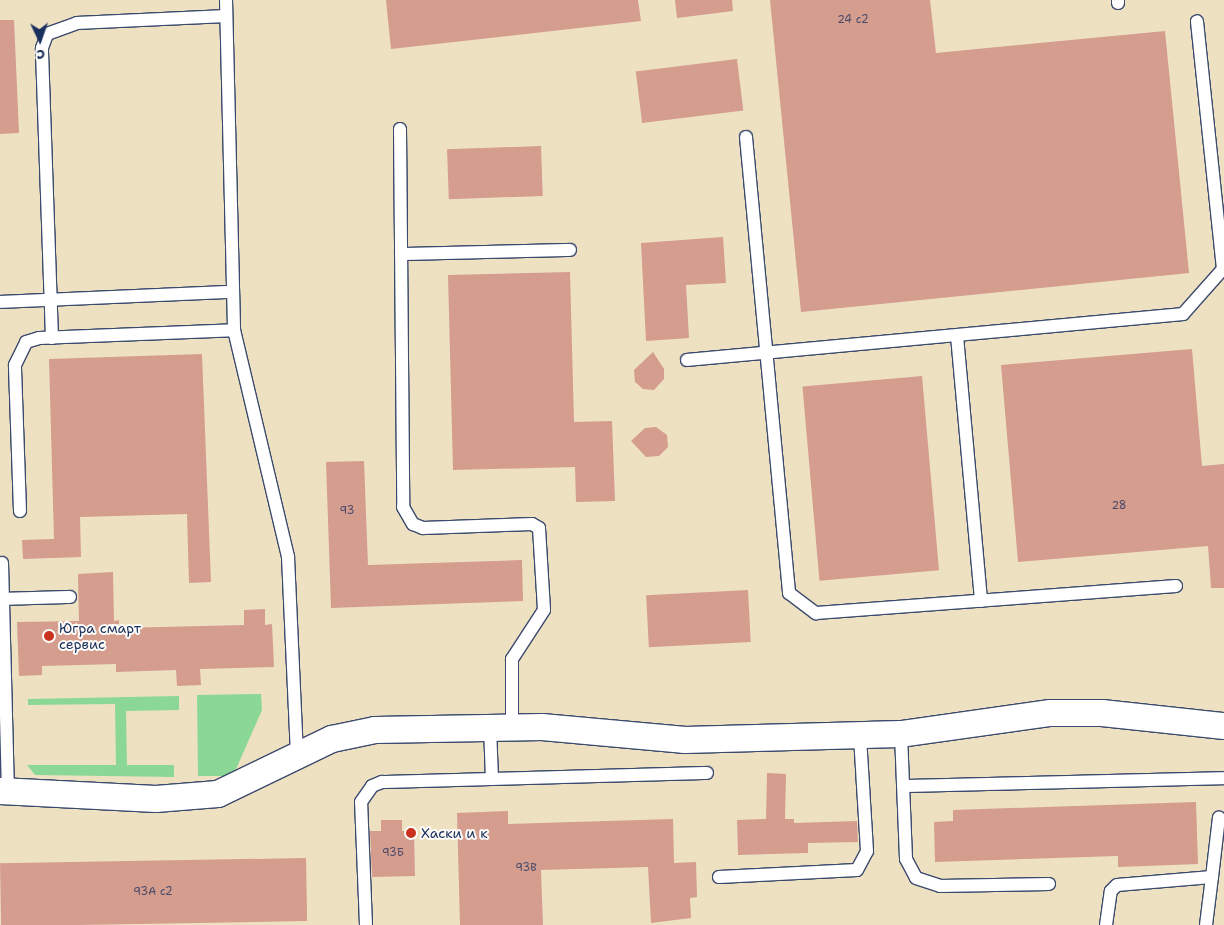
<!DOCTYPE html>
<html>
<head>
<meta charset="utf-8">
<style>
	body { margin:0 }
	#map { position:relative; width:1224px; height:925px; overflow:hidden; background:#eee1c2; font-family:"Shantell Sans",sans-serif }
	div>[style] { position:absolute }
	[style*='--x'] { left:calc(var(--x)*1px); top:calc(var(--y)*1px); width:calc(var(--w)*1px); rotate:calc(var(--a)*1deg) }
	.green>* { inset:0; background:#8bd896 }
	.building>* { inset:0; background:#d49d8d; transform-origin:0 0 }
	.roads { filter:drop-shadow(1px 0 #3b4a6d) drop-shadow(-1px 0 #3b4a6d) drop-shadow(0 1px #3b4a6d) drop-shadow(0 -1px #3b4a6d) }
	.lane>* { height:12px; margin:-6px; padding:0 6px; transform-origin:6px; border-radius:6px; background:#fff }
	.street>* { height:26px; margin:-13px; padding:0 13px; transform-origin:13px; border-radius:13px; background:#fff }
	.dots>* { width:14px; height:14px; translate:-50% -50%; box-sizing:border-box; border:2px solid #fdfcf7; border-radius:50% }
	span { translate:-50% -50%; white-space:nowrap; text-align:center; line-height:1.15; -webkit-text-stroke:4px #fdfcf7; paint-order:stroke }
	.number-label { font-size:11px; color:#494a6a }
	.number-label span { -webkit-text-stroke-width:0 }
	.poi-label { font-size:14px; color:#1b2f5e }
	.left { translate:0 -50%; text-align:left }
	.north { position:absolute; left:15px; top:15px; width:50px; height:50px; -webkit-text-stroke:4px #fdfcf7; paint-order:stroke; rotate:177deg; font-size:14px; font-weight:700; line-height:20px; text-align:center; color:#1b2f5e }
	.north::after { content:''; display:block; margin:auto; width:18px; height:22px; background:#1b2f5e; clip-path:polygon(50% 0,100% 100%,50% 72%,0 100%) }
</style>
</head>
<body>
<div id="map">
	<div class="green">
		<div style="clip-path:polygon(261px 694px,262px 710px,233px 776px,198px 776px,197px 695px)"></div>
		<div style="clip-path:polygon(179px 696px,179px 710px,126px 711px,127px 765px,174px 765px,174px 777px,35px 775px,27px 765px,116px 765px,115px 704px,28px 705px,28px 699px)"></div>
	</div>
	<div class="building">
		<div style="clip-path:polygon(386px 0,638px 0,641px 21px,391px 49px)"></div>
		<div style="clip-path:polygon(675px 0,732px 0,733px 11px,677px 18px)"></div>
		<div style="clip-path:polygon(770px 0,930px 0,936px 53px,1165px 31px,1189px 273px,801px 312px)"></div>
		<div style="clip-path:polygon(0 20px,14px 20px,19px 133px,0 134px)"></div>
		<div style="left:737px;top:59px;width:52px;height:102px;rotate:83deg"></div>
		<div style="left:541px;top:146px;width:50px;height:94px;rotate:88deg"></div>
		<div style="clip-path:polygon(723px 237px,726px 283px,686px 285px,689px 338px,646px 341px,641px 243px)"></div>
		<div style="clip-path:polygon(570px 272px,574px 422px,612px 421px,615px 501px,576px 502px,575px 467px,453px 470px,448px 275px)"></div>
		<div style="clip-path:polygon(1192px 349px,1202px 466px,1224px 464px,1224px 588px,1211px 588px,1208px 546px,1018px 562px,1001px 365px)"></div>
		<div style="clip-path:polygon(653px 352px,664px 369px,664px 379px,654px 390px,643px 389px,635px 382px,634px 370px)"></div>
		<div style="clip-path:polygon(202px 354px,211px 582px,189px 583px,187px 514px,80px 517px,81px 557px,23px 559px,22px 540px,54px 539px,49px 359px)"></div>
		<div style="left:922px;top:376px;width:195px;height:120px;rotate:85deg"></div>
		<div style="clip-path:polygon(656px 427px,667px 435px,668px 447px,659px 456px,646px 457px,631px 441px,645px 428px)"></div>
		<div style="clip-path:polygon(364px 461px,368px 565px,522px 560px,523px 601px,331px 608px,326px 462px)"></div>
		<div style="clip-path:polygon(113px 572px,114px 621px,119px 620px,119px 628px,244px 625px,244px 610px,265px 609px,265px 625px,272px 624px,274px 667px,200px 669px,201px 685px,177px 686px,176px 670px,116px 672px,116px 664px,42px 666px,42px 675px,19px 676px,17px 622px,79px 621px,78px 574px)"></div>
		<div style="left:748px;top:590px;width:52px;height:102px;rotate:87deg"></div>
		<div style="clip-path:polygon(767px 773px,786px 774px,785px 819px,794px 819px,794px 823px,857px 821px,858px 842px,808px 843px,808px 853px,738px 855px,737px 820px,766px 819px)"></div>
		<div style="clip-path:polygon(1196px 802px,1198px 864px,1118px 867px,1118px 856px,935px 862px,934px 822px,953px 821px,953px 810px)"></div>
		<div style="clip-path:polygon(508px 811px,508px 824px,673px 819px,674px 863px,696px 862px,697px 897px,690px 898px,691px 918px,651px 923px,648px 867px,541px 870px,543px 925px,460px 925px,457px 813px)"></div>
		<div style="clip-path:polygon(381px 820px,402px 820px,402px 831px,414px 831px,415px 876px,372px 877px,370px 831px,381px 831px)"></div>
		<div style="left:306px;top:858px;width:63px;height:306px;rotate:89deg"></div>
	</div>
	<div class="roads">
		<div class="lane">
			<div style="--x:226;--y:0;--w:330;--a:88.6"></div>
			<div style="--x:234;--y:330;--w:233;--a:76.6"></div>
			<div style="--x:288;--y:557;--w:199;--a:87.4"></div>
			<div style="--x:1118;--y:0;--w:3;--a:90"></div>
			<div style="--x:400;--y:129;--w:378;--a:89.5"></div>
			<div style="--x:403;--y:507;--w:20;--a:60"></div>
			<div style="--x:413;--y:524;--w:11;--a:22"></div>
			<div style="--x:423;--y:528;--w:109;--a:-2.1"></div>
			<div style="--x:532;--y:524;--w:8;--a:30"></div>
			<div style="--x:539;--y:528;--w:82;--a:86.5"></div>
			<div style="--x:544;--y:610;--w:59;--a:123.1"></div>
			<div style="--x:512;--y:659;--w:68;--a:90"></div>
			<div style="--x:746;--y:137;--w:458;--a:84.6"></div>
			<div style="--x:789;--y:593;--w:34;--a:37"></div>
			<div style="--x:816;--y:613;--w:361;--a:-4.3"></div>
			<div style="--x:401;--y:254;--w:169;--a:-1.4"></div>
			<div style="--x:0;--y:302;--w:232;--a:-2.5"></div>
			<div style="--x:957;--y:336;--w:266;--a:84.8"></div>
			<div style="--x:52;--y:338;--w:290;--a:-92"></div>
			<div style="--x:42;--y:48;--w:15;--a:-70"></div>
			<div style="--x:47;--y:34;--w:32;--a:-20"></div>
			<div style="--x:77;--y:23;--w:149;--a:-2.7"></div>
			<div style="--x:687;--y:360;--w:498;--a:-5.3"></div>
			<div style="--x:1183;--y:314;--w:60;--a:-48.4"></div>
			<div style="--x:1223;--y:269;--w:249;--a:-96"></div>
			<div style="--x:20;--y:511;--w:146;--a:-92"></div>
			<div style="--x:15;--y:365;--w:25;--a:-64"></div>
			<div style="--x:26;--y:342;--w:14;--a:-17"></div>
			<div style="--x:39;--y:338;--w:195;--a:-2.3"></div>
			<div style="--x:2;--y:563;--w:229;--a:88.5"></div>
			<div style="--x:3;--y:599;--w:67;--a:-1.7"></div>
			<div style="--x:490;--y:727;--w:52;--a:87.8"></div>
			<div style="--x:901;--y:734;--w:125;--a:87.7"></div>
			<div style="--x:906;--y:859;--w:21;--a:62"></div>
			<div style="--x:916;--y:878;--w:25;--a:18"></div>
			<div style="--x:940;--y:886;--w:109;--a:-1.1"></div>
			<div style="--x:903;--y:786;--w:321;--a:-1.4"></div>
			<div style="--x:719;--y:877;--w:138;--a:-2.9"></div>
			<div style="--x:857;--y:870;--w:21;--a:-62"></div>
			<div style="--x:867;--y:851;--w:116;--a:-93.5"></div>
			<div style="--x:366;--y:925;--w:123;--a:-92.3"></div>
			<div style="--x:361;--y:802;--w:19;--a:-55"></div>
			<div style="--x:372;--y:786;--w:11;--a:-22"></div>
			<div style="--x:382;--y:782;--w:325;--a:-1.6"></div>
			<div style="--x:1106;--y:925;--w:34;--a:-82"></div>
			<div style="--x:1111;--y:891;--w:8;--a:-45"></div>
			<div style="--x:1117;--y:885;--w:95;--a:-4.8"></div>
			<div style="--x:1212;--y:877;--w:60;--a:-83.3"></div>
			<div style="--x:1206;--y:925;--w:48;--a:-82.9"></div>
		</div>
		<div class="street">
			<div style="--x:0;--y:791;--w:156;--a:2.9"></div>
			<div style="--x:156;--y:799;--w:62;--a:-4.6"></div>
			<div style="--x:218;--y:794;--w:127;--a:-25.8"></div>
			<div style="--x:332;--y:739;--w:44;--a:-11.8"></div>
			<div style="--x:375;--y:730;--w:167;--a:-1"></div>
			<div style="--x:542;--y:727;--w:144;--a:5.2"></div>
			<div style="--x:685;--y:740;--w:216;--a:-1.6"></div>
			<div style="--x:901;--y:734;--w:151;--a:-8"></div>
			<div style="--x:1051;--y:713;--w:51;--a:0"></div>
			<div style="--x:1102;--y:713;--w:123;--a:6.1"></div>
		</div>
	</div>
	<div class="dots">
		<div style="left:49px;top:636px;background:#c8321e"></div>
		<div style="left:411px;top:833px;background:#c8321e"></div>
	</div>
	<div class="number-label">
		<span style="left:853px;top:20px">24 с2</span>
		<span style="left:1119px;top:506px">28</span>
		<span style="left:347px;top:511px">93</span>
		<span style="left:393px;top:853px">93Б</span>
		<span style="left:526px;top:868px">93В</span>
		<span style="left:153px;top:892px">93А с2</span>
	</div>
	<div class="poi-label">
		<span class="left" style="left:59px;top:636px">Югра смарт<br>сервис</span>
		<span class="left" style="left:421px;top:833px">Хаски и к</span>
	</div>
	<div class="north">С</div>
</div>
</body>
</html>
